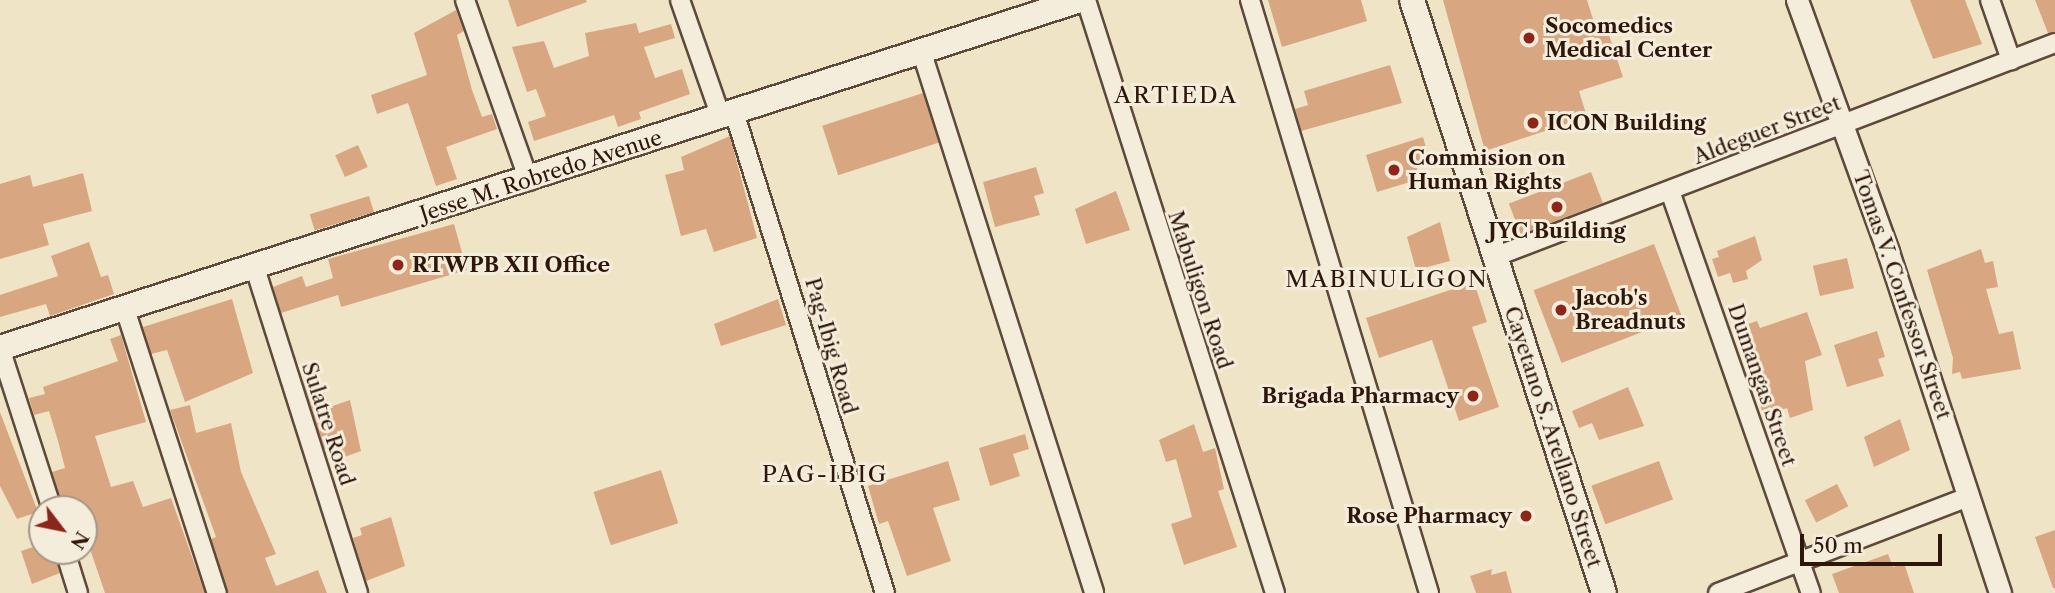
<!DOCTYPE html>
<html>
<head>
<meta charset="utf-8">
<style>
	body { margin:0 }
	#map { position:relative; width:2055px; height:593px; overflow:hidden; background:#f0e4c7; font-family:"Libre Caslon Text",serif }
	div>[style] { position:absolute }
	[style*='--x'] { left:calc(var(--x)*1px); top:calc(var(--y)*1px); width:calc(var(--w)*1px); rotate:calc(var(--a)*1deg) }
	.building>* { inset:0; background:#d8a781; transform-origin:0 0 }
	.roads { filter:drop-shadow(2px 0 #5e4a3a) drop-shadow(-2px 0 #5e4a3a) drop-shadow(0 2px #5e4a3a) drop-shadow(0 -2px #5e4a3a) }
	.minor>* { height:18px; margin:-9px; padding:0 9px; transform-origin:9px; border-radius:9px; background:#f5eddb }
	.tertiary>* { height:21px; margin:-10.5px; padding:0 10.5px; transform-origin:10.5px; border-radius:10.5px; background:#f5eddb }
	.secondary>* { height:24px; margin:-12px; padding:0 12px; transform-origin:12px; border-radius:12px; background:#f5eddb }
	.dots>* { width:19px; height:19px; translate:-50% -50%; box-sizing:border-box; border:4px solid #f5eddb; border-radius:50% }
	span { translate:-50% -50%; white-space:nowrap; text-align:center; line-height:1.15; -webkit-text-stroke:6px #f5eddb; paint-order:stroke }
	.poi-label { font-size:21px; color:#2e160b; font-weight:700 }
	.left { translate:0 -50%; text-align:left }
	.right { translate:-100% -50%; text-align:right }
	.street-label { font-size:21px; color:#2e160b }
	.neighbourhood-label { font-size:23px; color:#2e160b; letter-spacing:2px }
	.north { position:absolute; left:28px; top:495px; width:70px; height:70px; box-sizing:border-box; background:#f5eddb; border:2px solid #a59788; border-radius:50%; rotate:122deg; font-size:19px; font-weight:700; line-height:28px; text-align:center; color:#2e160b }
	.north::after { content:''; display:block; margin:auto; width:24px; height:32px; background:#8f2418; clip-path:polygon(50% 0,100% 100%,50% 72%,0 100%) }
	.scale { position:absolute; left:1800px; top:534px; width:142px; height:32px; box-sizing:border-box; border:4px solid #2e160b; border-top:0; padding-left:9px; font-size:21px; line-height:24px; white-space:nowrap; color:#2e160b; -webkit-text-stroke:5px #f5eddb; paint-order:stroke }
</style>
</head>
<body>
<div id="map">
	<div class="building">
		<div style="clip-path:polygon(508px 0,586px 0,587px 2px,517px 27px)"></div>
		<div style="clip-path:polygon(1268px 0,1361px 0,1367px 21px,1282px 47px)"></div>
		<div style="clip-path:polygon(1443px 0,1587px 0,1597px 32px,1607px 29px,1623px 77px,1579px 91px,1587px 117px,1485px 151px)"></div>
		<div style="clip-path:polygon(1910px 0,1965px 0,1982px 44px,1933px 59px)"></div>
		<div style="clip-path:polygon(2035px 0,2055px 0,2055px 32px,2048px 33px)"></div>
		<div style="clip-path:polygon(456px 10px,464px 31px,457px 35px,472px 90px,482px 117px,492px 114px,497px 129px,446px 147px,457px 179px,436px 186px,408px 103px,377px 114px,371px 95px,427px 75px,414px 33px)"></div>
		<div style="clip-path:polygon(636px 23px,639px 33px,671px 24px,675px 38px,644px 47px,655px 78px,682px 69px,690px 94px,639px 112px,641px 119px,618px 127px,614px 115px,534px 141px,528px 122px,546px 116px,536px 89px,527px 92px,512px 47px,544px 41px,554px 68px,589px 56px,585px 33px)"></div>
		<div style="clip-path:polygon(1390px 65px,1402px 103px,1301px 131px,1295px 109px,1308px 105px,1304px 91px)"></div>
		<div style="left:923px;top:93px;width:52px;height:106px;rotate:72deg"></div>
		<div style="clip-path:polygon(730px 136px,757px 238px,714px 252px,706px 229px,681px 236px,665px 175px,684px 170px,681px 157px)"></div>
		<div style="clip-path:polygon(1423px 137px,1429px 158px,1415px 162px,1420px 179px,1377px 192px,1366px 155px)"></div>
		<div style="left:358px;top:145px;width:24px;height:25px;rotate:66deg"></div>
		<div style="clip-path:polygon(1036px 167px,1044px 193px,1034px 196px,1040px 215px,995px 227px,983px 182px)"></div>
		<div style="left:1591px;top:172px;width:33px;height:88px;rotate:69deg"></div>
		<div style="clip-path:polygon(83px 173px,92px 211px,43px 224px,49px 245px,0 259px,0 184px,30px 175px,33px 187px)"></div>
		<div style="clip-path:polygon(1116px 191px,1130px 230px,1086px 244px,1075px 209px)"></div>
		<div style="left:369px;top:196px;width:17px;height:62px;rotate:73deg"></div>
		<div style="clip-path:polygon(1440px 222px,1450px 261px,1416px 270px,1407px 237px)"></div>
		<div style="clip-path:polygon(454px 224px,467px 270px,341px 307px,338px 295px,281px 313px,273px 287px,302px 276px,306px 287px,333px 278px,328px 259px)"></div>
		<div style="clip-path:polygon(1755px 236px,1762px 260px,1746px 271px,1748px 279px,1733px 283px,1730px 273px,1718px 277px,1712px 259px,1719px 257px,1717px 251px)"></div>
		<div style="clip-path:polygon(89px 242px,101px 277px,108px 275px,114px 294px,50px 316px,46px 304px,0 317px,0 295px,58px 276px,51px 256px)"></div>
		<div style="left:1654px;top:244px;width:78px;height:129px;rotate:69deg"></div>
		<div style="clip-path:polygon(1981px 249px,1985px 263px,1993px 261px,1998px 287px,1986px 289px,1999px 334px,2013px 331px,2021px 369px,1962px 379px,1960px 372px,1952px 374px,1953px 358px,1927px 270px)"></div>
		<div style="left:1847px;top:258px;width:31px;height:35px;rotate:77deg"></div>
		<div style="clip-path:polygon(1474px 282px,1487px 322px,1472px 327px,1499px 407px,1459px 421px,1432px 340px,1379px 358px,1366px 318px)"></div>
		<div style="clip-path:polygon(232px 299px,253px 373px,185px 402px,167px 350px,151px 354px,143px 327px)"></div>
		<div style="clip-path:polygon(778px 299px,786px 325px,721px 346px,714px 324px)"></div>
		<div style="clip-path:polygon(1807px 312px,1822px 355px,1805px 361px,1813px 410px,1790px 418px,1787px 408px,1764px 416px,1733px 329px,1757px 321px,1760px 328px)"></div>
		<div style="clip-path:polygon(1877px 331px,1885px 357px,1878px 359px,1884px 376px,1847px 387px,1834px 345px)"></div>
		<div style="clip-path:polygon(121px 335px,146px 422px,95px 436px,111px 487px,133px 481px,143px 507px,171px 498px,205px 593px,105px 593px,90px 549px,84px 551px,84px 509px,63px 509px,52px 472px,65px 468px,58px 441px,49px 411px,34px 415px,29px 398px,45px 394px,43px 387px,118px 361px,110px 339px)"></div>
		<div style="clip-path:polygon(318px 375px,330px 407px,350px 400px,361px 451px,339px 459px,334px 446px,324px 449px,303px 381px)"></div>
		<div style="clip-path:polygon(1628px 387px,1644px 426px,1599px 440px,1592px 423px,1579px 428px,1572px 411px)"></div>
		<div style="clip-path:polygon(190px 405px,196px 433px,231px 423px,241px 472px,276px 554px,265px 558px,276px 586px,318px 570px,327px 593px,228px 593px,211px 539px,216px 537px,170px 410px)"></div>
		<div style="clip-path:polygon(0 412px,38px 512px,17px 519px,0 486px)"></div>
		<div style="clip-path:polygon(1900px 419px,1910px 450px,1874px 467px,1864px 437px)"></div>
		<div style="clip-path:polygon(1194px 424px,1203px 452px,1215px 448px,1224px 489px,1218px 491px,1237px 547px,1184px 565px,1171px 524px,1192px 517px,1176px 459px,1166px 462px,1159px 440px)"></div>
		<div style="clip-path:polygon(1025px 434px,1029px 449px,1013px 454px,1020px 476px,990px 486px,979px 448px)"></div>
		<div style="clip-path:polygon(948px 461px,960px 500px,933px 508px,951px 561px,907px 576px,888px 521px,879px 524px,868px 486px)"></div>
		<div style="left:1659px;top:461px;width:41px;height:72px;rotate:70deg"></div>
		<div style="left:661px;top:470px;width:56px;height:71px;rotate:72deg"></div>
		<div style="left:1837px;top:484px;width:25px;height:36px;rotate:63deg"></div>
		<div style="clip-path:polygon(391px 517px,405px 566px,366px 581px,353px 538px,362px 535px,360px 528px)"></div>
		<div style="clip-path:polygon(2055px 530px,2055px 588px,2053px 588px,2035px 537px)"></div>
		<div style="clip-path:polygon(42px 544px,42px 551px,54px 551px,60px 573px,32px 584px,21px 551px)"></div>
		<div style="clip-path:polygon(1888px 554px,1893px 567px,1904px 563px,1914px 593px,1839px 593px,1832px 574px)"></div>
		<div style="clip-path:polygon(1492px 569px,1491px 575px,1506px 571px,1512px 593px,1476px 593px,1470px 576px)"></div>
	</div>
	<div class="roads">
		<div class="minor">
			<div style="--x:465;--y:0;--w:192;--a:70.5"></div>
			<div style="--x:680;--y:0;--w:124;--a:70.7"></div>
			<div style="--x:1086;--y:0;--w:622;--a:72.32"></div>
			<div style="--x:1250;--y:0;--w:619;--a:73.2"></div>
			<div style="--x:1990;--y:0;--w:64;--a:70.7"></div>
			<div style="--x:922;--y:53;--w:566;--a:72.3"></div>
			<div style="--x:734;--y:112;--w:504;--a:72.57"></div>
			<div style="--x:1670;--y:191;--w:426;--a:70.7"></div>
			<div style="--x:1494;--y:257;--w:600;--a:-20.88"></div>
			<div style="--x:255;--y:268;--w:341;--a:72.4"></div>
			<div style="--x:125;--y:309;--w:299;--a:72.1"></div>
			<div style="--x:0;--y:348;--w:169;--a:72.1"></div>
			<div style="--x:65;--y:551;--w:44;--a:72.8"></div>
			<div style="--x:1718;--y:593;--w:268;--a:-21"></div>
		</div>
		<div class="tertiary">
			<div style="--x:1797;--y:0;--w:268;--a:70.1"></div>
			<div style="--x:1888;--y:252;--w:359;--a:71.8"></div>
		</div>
		<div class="secondary">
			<div style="--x:1412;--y:0;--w:623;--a:72.06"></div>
			<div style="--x:0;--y:348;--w:1135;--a:-17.86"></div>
		</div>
	</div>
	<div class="dots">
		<div style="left:1529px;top:38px;background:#8f2418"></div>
		<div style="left:1533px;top:123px;background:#8f2418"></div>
		<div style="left:1394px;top:170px;background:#8f2418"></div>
		<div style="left:1557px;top:207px;background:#8f2418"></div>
		<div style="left:398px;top:265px;background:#8f2418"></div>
		<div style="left:1561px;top:310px;background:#8f2418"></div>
		<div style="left:1473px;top:396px;background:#8f2418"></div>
		<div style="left:1526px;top:516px;background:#8f2418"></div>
	</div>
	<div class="poi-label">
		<span class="left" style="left:1545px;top:38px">Socomedics<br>Medical Center</span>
		<span class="left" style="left:1547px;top:123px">ICON Building</span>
		<span class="left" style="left:1408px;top:170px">Commision on<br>Human Rights</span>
		<span style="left:1557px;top:231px">JYC Building</span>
		<span class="left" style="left:412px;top:265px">RTWPB XII Office</span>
		<span class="left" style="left:1575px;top:310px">Jacob's<br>Breadnuts</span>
		<span class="right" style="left:1459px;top:396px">Brigada Pharmacy</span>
		<span class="right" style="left:1512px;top:516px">Rose Pharmacy</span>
	</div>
	<div class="street-label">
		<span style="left:1767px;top:130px;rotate:-21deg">Aldeguer Street</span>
		<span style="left:541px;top:176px;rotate:-18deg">Jesse M. Robredo Avenue</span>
		<span style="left:1200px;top:290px;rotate:72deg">Mabuligon Road</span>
		<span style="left:1902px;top:295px;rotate:71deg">Tomas V. Confessor Street</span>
		<span style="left:831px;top:346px;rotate:74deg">Pag-Ibig Road</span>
		<span style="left:1762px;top:385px;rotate:71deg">Dumangas Street</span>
		<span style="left:328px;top:424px;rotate:72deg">Sulatre Road</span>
		<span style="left:1553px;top:437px;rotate:72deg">Cayetano S. Arellano Street</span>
	</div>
	<div class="neighbourhood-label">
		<span style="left:1176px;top:95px">ARTIEDA</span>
		<span style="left:1387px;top:279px">MABINULIGON</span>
		<span style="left:825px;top:474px">PAG-IBIG</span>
	</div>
	<div class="north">N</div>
	<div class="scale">50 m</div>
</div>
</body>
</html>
